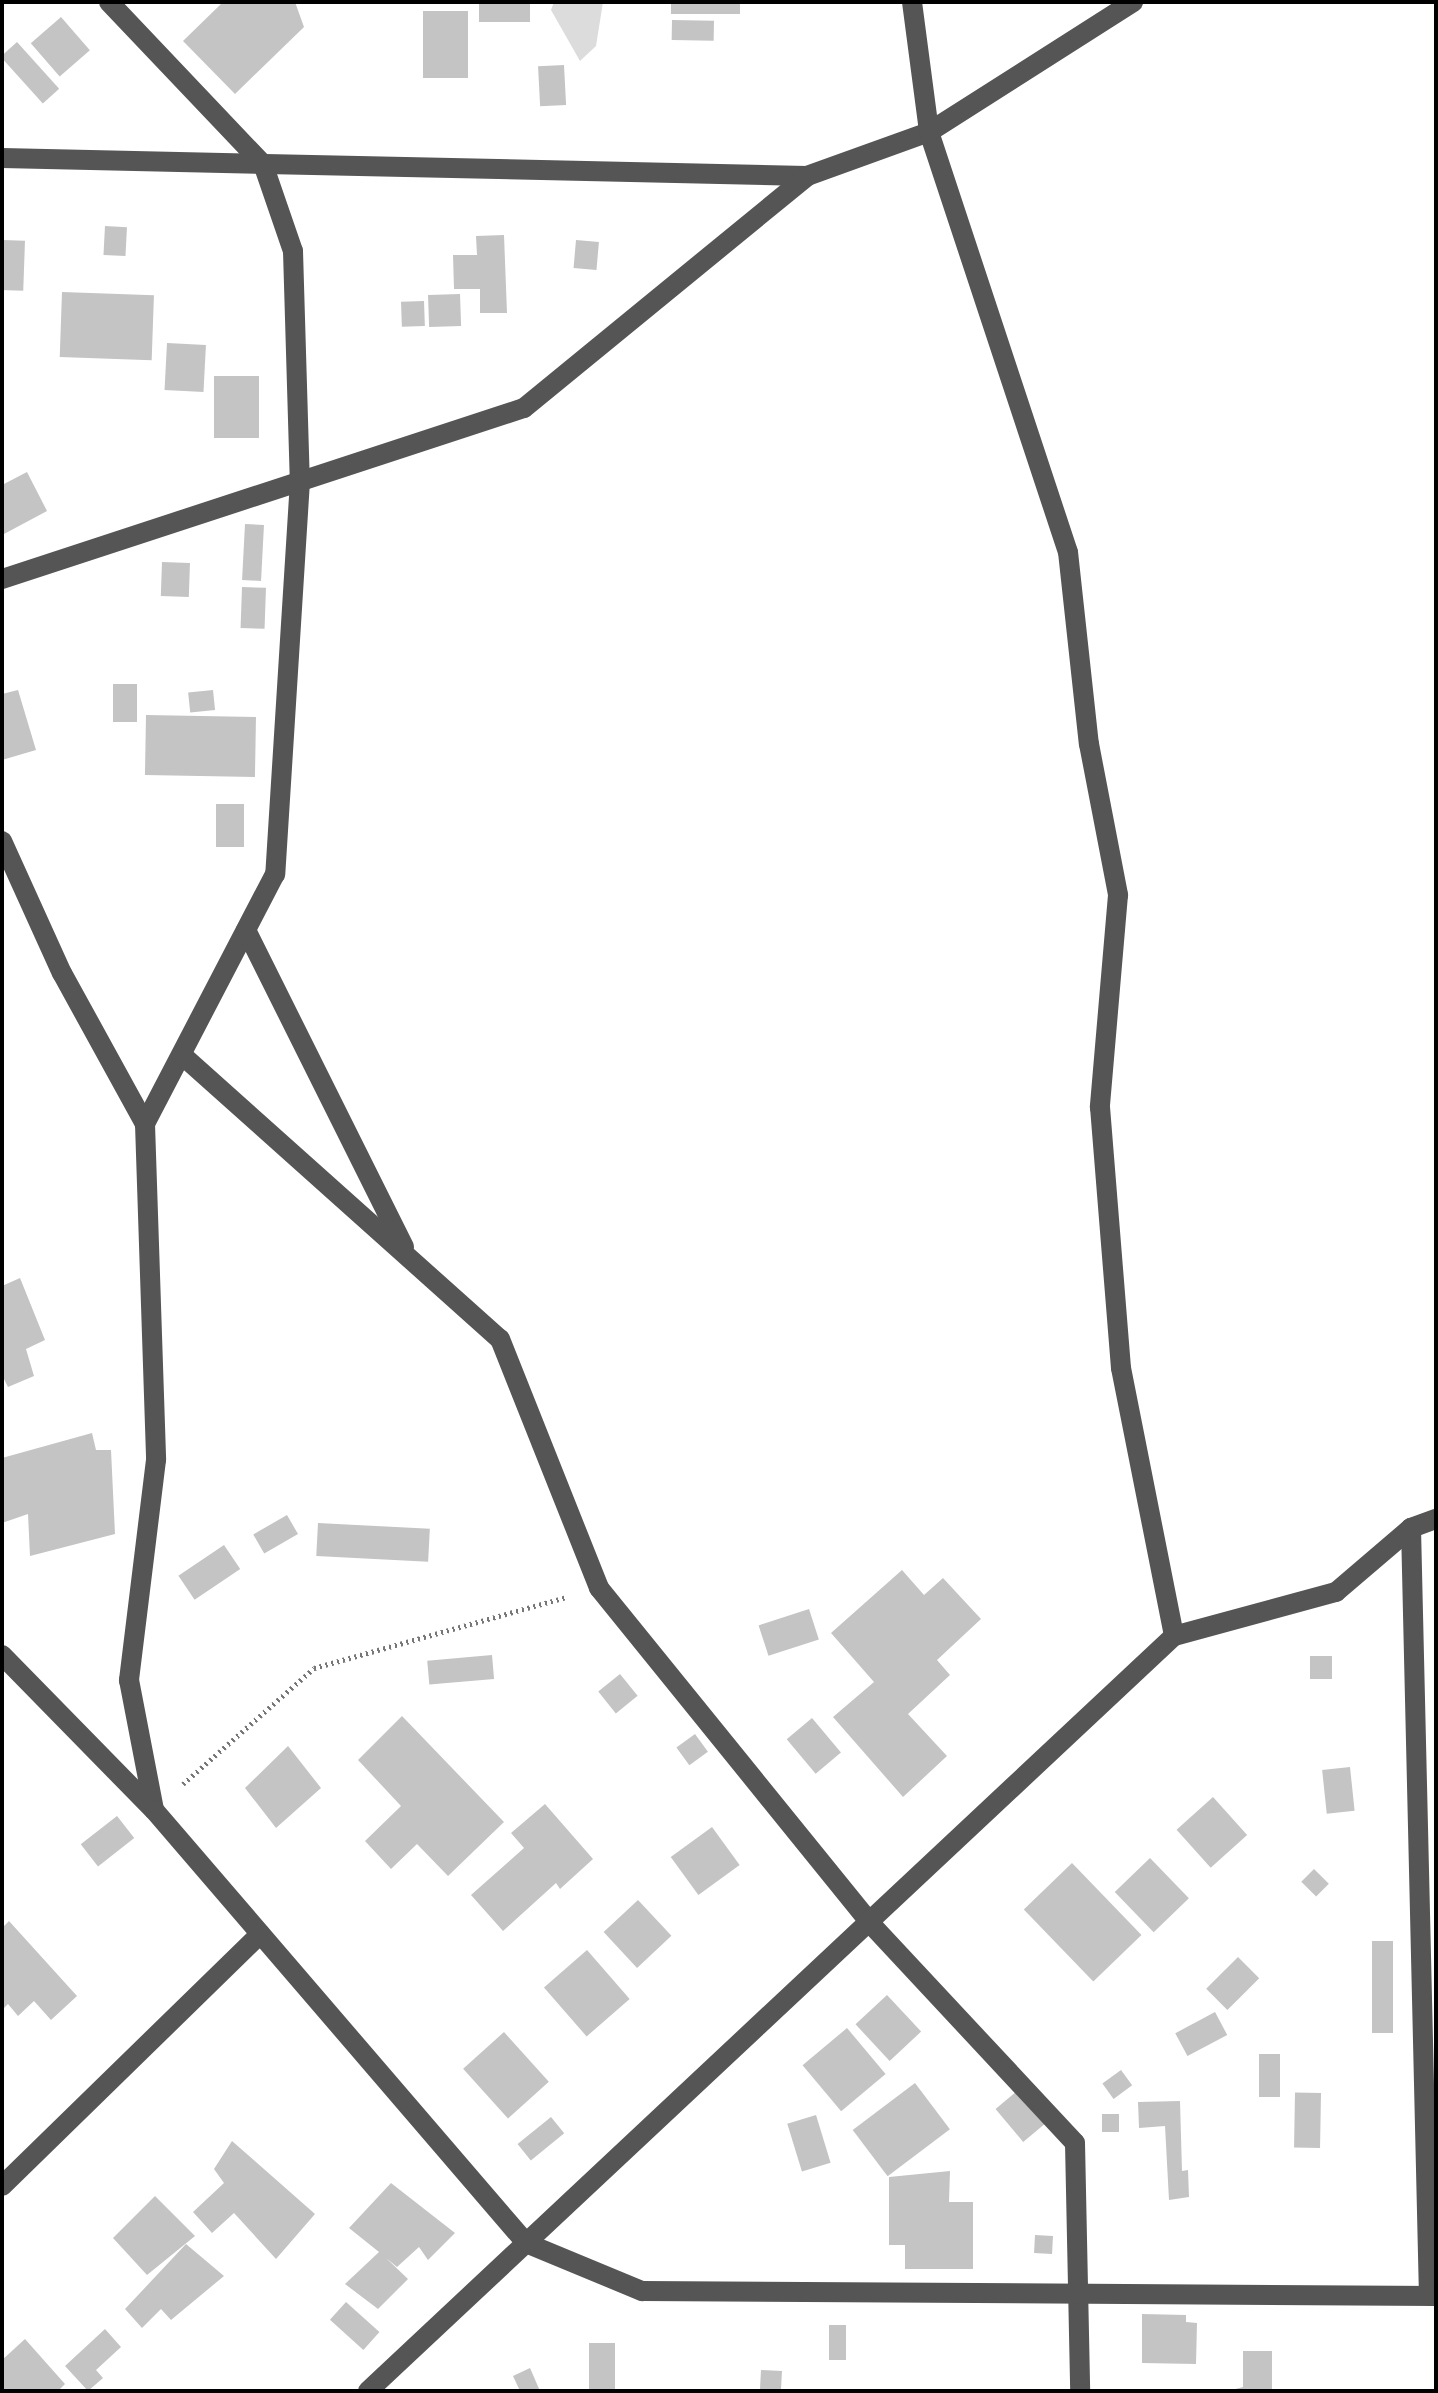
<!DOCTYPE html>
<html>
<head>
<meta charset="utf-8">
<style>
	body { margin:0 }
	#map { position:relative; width:1438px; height:2393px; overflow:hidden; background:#fff; font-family:Figtree,sans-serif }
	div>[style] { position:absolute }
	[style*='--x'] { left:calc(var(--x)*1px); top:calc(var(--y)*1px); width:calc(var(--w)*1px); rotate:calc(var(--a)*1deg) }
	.green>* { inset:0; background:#dcdcdc }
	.building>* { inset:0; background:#c4c4c4; transform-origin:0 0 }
	.path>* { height:5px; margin-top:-2.5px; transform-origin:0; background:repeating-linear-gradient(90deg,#777 0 2px,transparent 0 6px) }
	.minor>* { height:20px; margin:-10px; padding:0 10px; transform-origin:10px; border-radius:10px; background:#555 }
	span { translate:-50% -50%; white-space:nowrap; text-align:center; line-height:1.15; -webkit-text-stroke:7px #fff; paint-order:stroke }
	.frame { position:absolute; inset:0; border:4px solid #000; pointer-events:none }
</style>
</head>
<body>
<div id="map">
	<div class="green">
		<div style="clip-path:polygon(554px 2px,603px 2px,596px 46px,580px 61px,551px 10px)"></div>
	</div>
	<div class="building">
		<div style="clip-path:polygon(223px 2px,295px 2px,304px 27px,235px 94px,183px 41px)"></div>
		<div style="left:479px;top:2px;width:51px;height:20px"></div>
		<div style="left:671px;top:2px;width:69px;height:12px"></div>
		<div style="left:423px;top:11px;width:45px;height:67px"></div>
		<div style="left:61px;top:17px;width:44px;height:40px;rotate:49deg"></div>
		<div style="left:672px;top:20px;width:42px;height:20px;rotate:1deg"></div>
		<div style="left:17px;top:42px;width:63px;height:22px;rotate:48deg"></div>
		<div style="left:564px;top:65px;width:40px;height:26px;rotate:87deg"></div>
		<div style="left:105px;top:226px;width:22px;height:29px;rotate:3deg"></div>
		<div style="clip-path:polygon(504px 235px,507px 313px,480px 313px,480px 289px,454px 289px,453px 255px,477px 255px,476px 236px)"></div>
		<div style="left:2px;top:240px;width:23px;height:50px;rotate:2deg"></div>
		<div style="left:576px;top:240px;width:23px;height:28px;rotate:5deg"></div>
		<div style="left:62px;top:292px;width:92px;height:65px;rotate:2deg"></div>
		<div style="left:460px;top:294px;width:32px;height:32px;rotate:88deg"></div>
		<div style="left:424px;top:301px;width:25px;height:23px;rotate:88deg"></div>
		<div style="left:167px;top:343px;width:39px;height:47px;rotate:3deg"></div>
		<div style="left:214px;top:376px;width:45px;height:62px"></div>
		<div style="clip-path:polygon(27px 472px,47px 511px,4px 534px,2px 485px)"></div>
		<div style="left:245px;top:524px;width:19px;height:56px;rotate:3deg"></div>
		<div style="left:162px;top:562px;width:28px;height:34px;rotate:2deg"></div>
		<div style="left:242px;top:587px;width:24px;height:41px;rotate:2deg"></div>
		<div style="left:113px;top:684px;width:24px;height:38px"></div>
		<div style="clip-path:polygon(18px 690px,36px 750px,2px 760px,2px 694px)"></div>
		<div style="left:213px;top:690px;width:20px;height:25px;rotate:84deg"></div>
		<div style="left:146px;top:715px;width:110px;height:60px;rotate:1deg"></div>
		<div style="left:244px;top:804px;width:43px;height:28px;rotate:90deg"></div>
		<div style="clip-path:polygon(20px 1278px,45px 1340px,26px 1349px,34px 1376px,8px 1387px,2px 1375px,2px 1286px)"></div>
		<div style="clip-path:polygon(92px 1433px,96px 1450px,111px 1450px,115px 1534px,30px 1556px,28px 1514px,2px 1523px,2px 1458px)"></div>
		<div style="left:287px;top:1515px;width:22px;height:39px;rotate:60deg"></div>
		<div style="left:318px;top:1523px;width:112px;height:33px;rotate:3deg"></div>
		<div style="left:224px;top:1545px;width:29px;height:55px;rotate:56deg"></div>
		<div style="clip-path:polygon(902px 1570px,924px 1595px,943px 1578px,981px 1619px,937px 1660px,950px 1675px,908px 1714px,947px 1756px,903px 1797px,833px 1717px,874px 1682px,831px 1633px)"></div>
		<div style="left:809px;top:1609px;width:32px;height:53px;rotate:72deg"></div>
		<div style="left:492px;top:1655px;width:24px;height:65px;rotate:85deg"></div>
		<div style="left:1310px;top:1656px;width:22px;height:23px"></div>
		<div style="left:620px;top:1674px;width:28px;height:28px;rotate:51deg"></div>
		<div style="clip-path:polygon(402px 1716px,504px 1822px,448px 1876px,417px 1844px,391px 1869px,365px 1841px,401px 1806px,358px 1760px)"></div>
		<div style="left:812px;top:1718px;width:45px;height:33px;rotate:50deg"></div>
		<div style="left:695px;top:1734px;width:22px;height:23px;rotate:54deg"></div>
		<div style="clip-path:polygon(288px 1746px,321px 1788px,276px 1828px,245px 1788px)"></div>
		<div style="left:1350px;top:1767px;width:44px;height:28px;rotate:84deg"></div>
		<div style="left:1213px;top:1797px;width:51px;height:49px;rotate:48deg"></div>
		<div style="clip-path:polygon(545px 1804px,593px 1859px,560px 1889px,556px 1883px,503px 1931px,471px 1895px,524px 1848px,511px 1833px)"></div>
		<div style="left:117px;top:1816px;width:28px;height:46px;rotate:52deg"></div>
		<div style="left:712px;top:1827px;width:47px;height:51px;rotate:54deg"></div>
		<div style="left:1150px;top:1858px;width:56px;height:49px;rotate:46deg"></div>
		<div style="left:1072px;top:1863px;width:100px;height:67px;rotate:46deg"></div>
		<div style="left:1314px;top:1869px;width:21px;height:18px;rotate:45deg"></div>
		<div style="left:638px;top:1900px;width:49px;height:47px;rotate:47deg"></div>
		<div style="clip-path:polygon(9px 1921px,77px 1996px,51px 2020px,34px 2001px,18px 2016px,8px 2004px,2px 2010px,2px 1928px)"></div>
		<div style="left:1372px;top:1941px;width:21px;height:92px"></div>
		<div style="left:587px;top:1950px;width:65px;height:57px;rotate:49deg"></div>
		<div style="left:1238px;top:1957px;width:30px;height:45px;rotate:45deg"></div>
		<div style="left:887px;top:1995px;width:50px;height:43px;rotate:47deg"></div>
		<div style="left:1215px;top:2012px;width:26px;height:45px;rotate:62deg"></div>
		<div style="left:847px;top:2028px;width:60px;height:58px;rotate:50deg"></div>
		<div style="left:504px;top:2032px;width:67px;height:55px;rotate:48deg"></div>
		<div style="left:1259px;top:2054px;width:21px;height:43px"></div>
		<div style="left:1121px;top:2070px;width:19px;height:23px;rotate:54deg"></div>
		<div style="left:915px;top:2083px;width:58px;height:78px;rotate:53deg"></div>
		<div style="left:1017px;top:2091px;width:43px;height:28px;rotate:50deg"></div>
		<div style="left:1321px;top:2093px;width:55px;height:26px;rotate:91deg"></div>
		<div style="clip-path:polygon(1180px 2101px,1182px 2171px,1188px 2170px,1189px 2197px,1169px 2200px,1165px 2126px,1139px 2128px,1138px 2102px)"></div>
		<div style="left:1102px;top:2114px;width:17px;height:18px"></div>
		<div style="left:816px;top:2115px;width:50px;height:30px;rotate:73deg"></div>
		<div style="left:551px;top:2117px;width:21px;height:43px;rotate:51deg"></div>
		<div style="clip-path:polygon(232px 2141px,315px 2214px,276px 2259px,234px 2213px,212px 2233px,193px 2212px,224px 2183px,214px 2169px)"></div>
		<div style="clip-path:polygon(950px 2171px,949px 2202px,973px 2202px,973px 2269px,905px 2269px,905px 2245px,889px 2245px,889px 2177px)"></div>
		<div style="clip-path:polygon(391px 2183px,455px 2233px,428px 2260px,419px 2247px,397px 2267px,386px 2258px,408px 2279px,378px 2309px,345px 2284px,379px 2252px,349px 2228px)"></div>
		<div style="clip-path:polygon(155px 2196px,195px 2236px,147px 2275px,113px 2238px)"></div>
		<div style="left:1035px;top:2235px;width:18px;height:18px;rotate:3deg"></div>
		<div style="clip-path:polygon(186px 2244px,224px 2276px,171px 2320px,161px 2309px,142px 2328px,125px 2309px)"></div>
		<div style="left:346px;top:2302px;width:45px;height:24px;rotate:42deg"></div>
		<div style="clip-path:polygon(1142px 2314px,1186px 2315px,1186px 2322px,1197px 2323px,1196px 2364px,1142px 2363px)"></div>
		<div style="left:829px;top:2325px;width:17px;height:35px"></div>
		<div style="clip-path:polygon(105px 2329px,121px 2347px,96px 2370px,103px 2378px,88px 2391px,65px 2366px)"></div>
		<div style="clip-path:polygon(25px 2339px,65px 2384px,58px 2391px,2px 2391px,2px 2360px)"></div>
		<div style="left:589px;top:2343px;width:26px;height:48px"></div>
		<div style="clip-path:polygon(1243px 2351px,1272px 2351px,1272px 2391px,1228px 2391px,1243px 2387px)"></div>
		<div style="clip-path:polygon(530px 2368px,540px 2391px,520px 2391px,513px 2376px)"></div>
		<div style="left:761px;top:2370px;width:21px;height:21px;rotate:3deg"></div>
	</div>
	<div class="path">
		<div style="--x:183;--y:1784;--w:175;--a:-41.5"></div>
		<div style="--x:314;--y:1668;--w:263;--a:-15.7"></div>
	</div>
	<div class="minor">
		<div style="--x:109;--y:2;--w:224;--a:46.5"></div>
		<div style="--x:263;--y:164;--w:92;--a:71"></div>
		<div style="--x:293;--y:251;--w:230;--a:88.3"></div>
		<div style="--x:300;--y:481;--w:394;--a:93.6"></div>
		<div style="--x:275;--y:874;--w:282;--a:117.5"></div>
		<div style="--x:912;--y:2;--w:131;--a:82.5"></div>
		<div style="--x:929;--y:132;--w:442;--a:71.7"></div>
		<div style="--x:1068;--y:552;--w:193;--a:83.8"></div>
		<div style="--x:1089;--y:744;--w:154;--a:79.1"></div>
		<div style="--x:1118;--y:895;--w:213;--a:94.9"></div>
		<div style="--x:1100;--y:1107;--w:262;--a:85.4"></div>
		<div style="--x:1121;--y:1368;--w:273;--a:78.8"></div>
		<div style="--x:2;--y:158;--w:805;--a:1.28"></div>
		<div style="--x:2;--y:579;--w:549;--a:-18.14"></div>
		<div style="--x:524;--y:408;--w:366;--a:-39.3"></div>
		<div style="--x:807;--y:176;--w:130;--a:-19.8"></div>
		<div style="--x:929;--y:132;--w:242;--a:-32.5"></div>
		<div style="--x:2;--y:841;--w:145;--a:65.6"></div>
		<div style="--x:62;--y:973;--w:172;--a:61.2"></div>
		<div style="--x:145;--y:1124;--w:336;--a:88.1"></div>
		<div style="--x:156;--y:1460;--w:222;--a:97"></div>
		<div style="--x:129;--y:1680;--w:132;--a:79.1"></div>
		<div style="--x:246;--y:930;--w:354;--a:63.5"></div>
		<div style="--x:182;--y:1055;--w:426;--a:41.8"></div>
		<div style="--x:500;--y:1339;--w:268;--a:68.3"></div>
		<div style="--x:599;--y:1588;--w:429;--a:51"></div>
		<div style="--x:869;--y:1922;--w:302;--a:47"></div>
		<div style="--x:1075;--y:2143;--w:248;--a:88.8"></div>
		<div style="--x:1411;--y:1528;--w:768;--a:88.66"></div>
		<div style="--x:2;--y:1655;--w:217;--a:45.6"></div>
		<div style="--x:154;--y:1810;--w:571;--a:49.33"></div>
		<div style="--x:526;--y:2243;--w:126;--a:22.5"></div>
		<div style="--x:642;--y:2291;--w:794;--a:0.36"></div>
		<div style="--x:2;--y:2186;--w:361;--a:-44.3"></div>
		<div style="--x:368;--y:2391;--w:1104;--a:-43.13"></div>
		<div style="--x:1174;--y:1636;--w:168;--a:-15.2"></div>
		<div style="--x:1336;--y:1592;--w:99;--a:-40.5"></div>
		<div style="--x:1411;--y:1528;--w:27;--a:-20"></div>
	</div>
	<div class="frame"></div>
</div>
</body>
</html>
